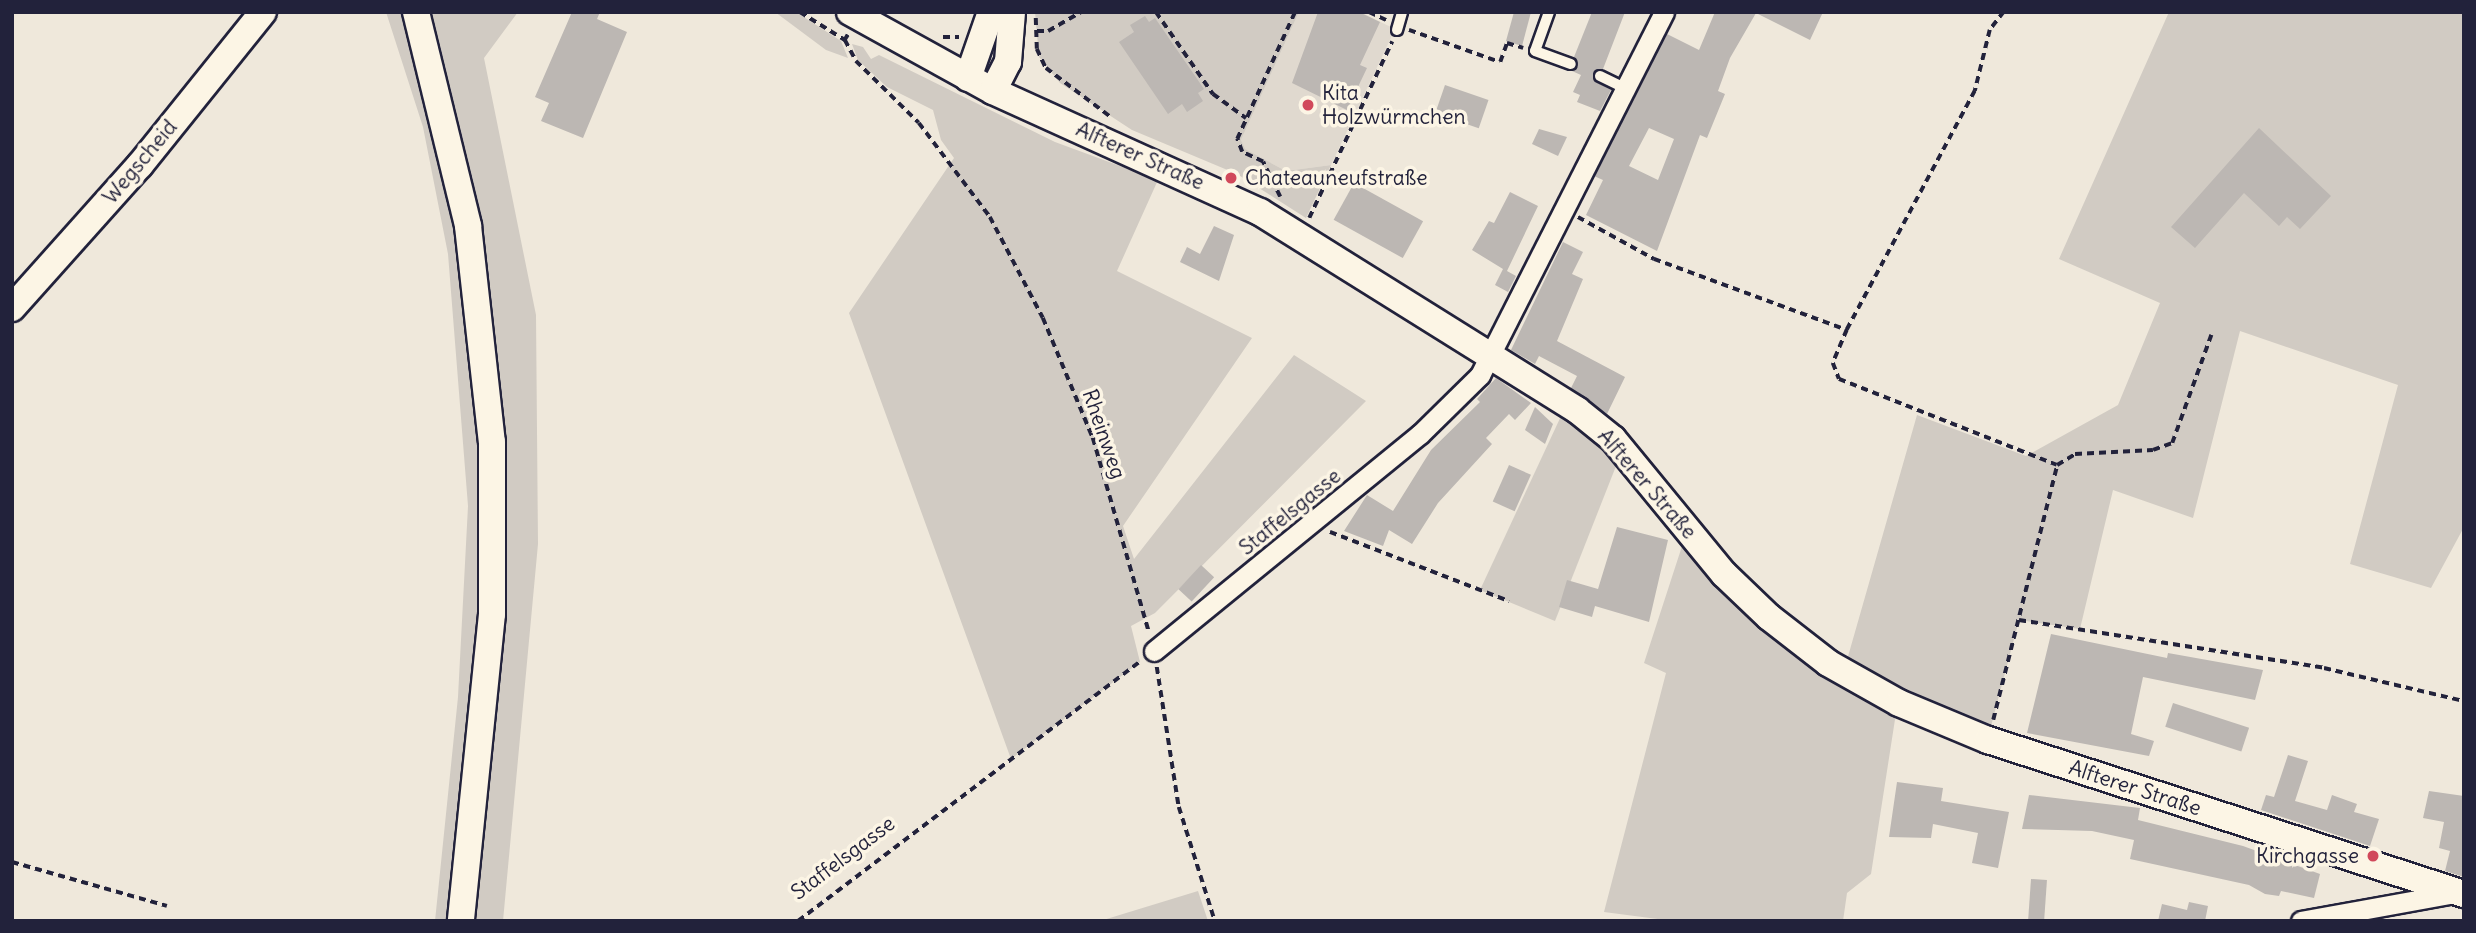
<!DOCTYPE html>
<html>
<head>
<meta charset="utf-8">
<style>
	body { margin:0 }
	#map { position:relative; width:2476px; height:933px; overflow:hidden; background:#efe8db; font-family:Delius,sans-serif }
	div>[style] { position:absolute }
	[style*='--x'] { left:calc(var(--x)*1px); top:calc(var(--y)*1px); width:calc(var(--w)*1px); rotate:calc(var(--a)*1deg) }
	.built>* { inset:0; background:#e0d9cf }
	.green>* { inset:0; background:#d1cbc3 }
	.building>* { inset:0; background:#bcb7b3; transform-origin:0 0 }
	.path>* { height:3.5px; margin-top:-1.75px; transform-origin:0; background:repeating-linear-gradient(90deg,#22223b 0 7px,transparent 0 12px) }
	.roads { filter:drop-shadow(2px 0 #22223b) drop-shadow(-2px 0 #22223b) drop-shadow(0 2px #22223b) drop-shadow(0 -2px #22223b) }
	.lane>* { height:10px; margin:-5px; padding:0 5px; transform-origin:5px; border-radius:5px; background:#fcf5e5 }
	.street>* { height:19px; margin:-9.5px; padding:0 9.5px; transform-origin:9.5px; border-radius:9.5px; background:#fcf5e5 }
	.secondary>* { height:26px; margin:-13px; padding:0 13px; transform-origin:13px; border-radius:13px; background:#fcf5e5 }
	.dots>* { width:19px; height:19px; translate:-50% -50%; box-sizing:border-box; border:4px solid #fcf5e5; border-radius:50% }
	span { translate:-50% -50%; white-space:nowrap; text-align:center; line-height:1.15; -webkit-text-stroke:7px #fcf5e5; paint-order:stroke }
	.poi-label { font-size:21px; color:#22223b }
	.left { translate:0 -50%; text-align:left }
	.right { translate:-100% -50%; text-align:right }
	.street-label { font-size:21px; color:#22223b }
	.frame { position:absolute; inset:0; border:14px solid #22223b; pointer-events:none }
</style>
</head>
<body>
<div id="map">
	<div class="built">
		<div style="clip-path:polygon(1299px 12px,1360px 12px,1395px 29px,1331px 165px,1286px 171px,1244px 149px,1241px 140px)"></div>
	</div>
	<div class="green">
		<div style="clip-path:polygon(386px 12px,518px 12px,484px 58px,536px 315px,538px 544px,503px 921px,435px 921px,458px 697px,468px 506px,448px 254px,423px 127px)"></div>
		<div style="clip-path:polygon(775px 12px,796px 12px,841px 41px,848px 58px,826px 50px)"></div>
		<div style="clip-path:polygon(1035px 12px,1299px 12px,1241px 140px,1245px 149px,1286px 171px,1331px 165px,1306px 218px,1237px 174px,1132px 130px,1060px 83px,1039px 57px)"></div>
		<div style="clip-path:polygon(2169px 12px,2464px 12px,2464px 527px,2431px 588px,2350px 564px,2398px 385px,2240px 331px,2193px 518px,2113px 490px,2080px 629px,2019px 620px,1990px 730px,1847px 660px,1917px 415px,2026px 456px,2118px 405px,2160px 303px,2059px 259px)"></div>
		<div style="clip-path:polygon(852px 44px,863px 47px,871px 59px,879px 55px,1055px 142px,1158px 180px,1117px 271px,1252px 338px,1123px 526px,1134px 559px,1294px 355px,1366px 401px,1155px 613px,1131px 626px,1140px 662px,1011px 759px,849px 313px,954px 158px,941px 140px,933px 110px,887px 87px,858px 60px)"></div>
		<div style="clip-path:polygon(1562px 414px,1618px 461px,1555px 621px,1480px 590px)"></div>
		<div style="clip-path:polygon(1684px 540px,1896px 713px,1871px 874px,1847px 893px,1843px 921px,1673px 921px,1604px 912px,1666px 673px,1644px 663px)"></div>
		<div style="clip-path:polygon(1198px 891px,1208px 921px,1100px 921px)"></div>
	</div>
	<div class="building">
		<div style="clip-path:polygon(572px 12px,600px 12px,597px 19px,627px 32px,583px 138px,541px 121px,549px 103px,535px 97px)"></div>
		<div style="clip-path:polygon(1318px 12px,1359px 12px,1380px 22px,1360px 65px,1367px 68px,1347px 110px,1292px 83px)"></div>
		<div style="clip-path:polygon(1514px 12px,1531px 12px,1522px 46px,1506px 41px)"></div>
		<div style="clip-path:polygon(1592px 12px,1625px 12px,1603px 69px,1593px 73px,1594px 81px,1611px 90px,1600px 111px,1577px 102px,1580px 95px,1573px 92px,1581px 75px,1572px 71px,1578px 66px,1574px 57px)"></div>
		<div style="clip-path:polygon(evenodd,1715px 12px,1823px 12px,1810px 40px,1756px 13px,1730px 58px,1718px 91px,1725px 94px,1707px 138px,1700px 135px,1657px 251px,1586px 215px,1603px 180px,1594px 176px,1667px 34px,1699px 50px,1715px 12px,1649px 128px,1674px 139px,1658px 180px,1629px 166px,1649px 128px)"></div>
		<div style="clip-path:polygon(1145px 16px,1149px 22px,1155px 18px,1204px 89px,1198px 93px,1203px 101px,1187px 112px,1182px 104px,1168px 114px,1119px 42px,1134px 32px,1130px 25px)"></div>
		<div style="left:1445px;top:85px;width:46px;height:30px;rotate:19deg"></div>
		<div style="clip-path:polygon(2259px 128px,2331px 196px,2300px 229px,2287px 217px,2279px 226px,2244px 193px,2195px 248px,2171px 227px)"></div>
		<div style="clip-path:polygon(1539px 129px,1567px 137px,1558px 156px,1532px 144px)"></div>
		<div style="left:1354px;top:183px;width:79px;height:42px;rotate:29deg"></div>
		<div style="clip-path:polygon(1510px 192px,1538px 206px,1507px 271px,1516px 276px,1508px 292px,1495px 285px,1503px 269px,1472px 250px,1489px 221px,1494px 223px)"></div>
		<div style="clip-path:polygon(1214px 226px,1234px 235px,1219px 281px,1180px 262px,1187px 247px,1200px 254px)"></div>
		<div style="clip-path:polygon(1563px 242px,1583px 252px,1572px 274px,1583px 279px,1557px 341px,1625px 377px,1607px 414px,1571px 388px,1577px 376px,1539px 356px,1535px 364px,1511px 350px)"></div>
		<div style="clip-path:polygon(1496px 378px,1531px 403px,1515px 420px,1509px 414px,1486px 438px,1492px 444px,1438px 503px,1412px 544px,1389px 530px,1383px 546px,1344px 531px,1367px 495px,1393px 511px,1431px 450px,1480px 402px,1477px 399px)"></div>
		<div style="clip-path:polygon(1535px 407px,1553px 424px,1545px 444px,1525px 430px)"></div>
		<div style="left:1509px;top:465px;width:24px;height:40px;rotate:24deg"></div>
		<div style="clip-path:polygon(1617px 527px,1668px 540px,1649px 622px,1595px 606px,1592px 617px,1559px 607px,1567px 580px,1598px 589px)"></div>
		<div style="left:1201px;top:565px;width:18px;height:33px;rotate:43deg"></div>
		<div style="clip-path:polygon(2051px 634px,2167px 658px,2168px 653px,2263px 670px,2255px 700px,2143px 677px,2131px 734px,2154px 741px,2149px 756px,2027px 733px)"></div>
		<div style="left:2173px;top:703px;width:80px;height:25px;rotate:18deg"></div>
		<div style="clip-path:polygon(2288px 755px,2308px 761px,2295px 801px,2327px 810px,2332px 795px,2357px 804px,2354px 812px,2379px 819px,2370px 846px,2261px 810px,2266px 795px,2274px 797px)"></div>
		<div style="clip-path:polygon(1897px 782px,1943px 788px,1941px 801px,2009px 812px,1998px 868px,1972px 863px,1978px 833px,1933px 824px,1931px 838px,1889px 837px)"></div>
		<div style="clip-path:polygon(2429px 791px,2464px 796px,2464px 877px,2445px 871px,2450px 851px,2439px 848px,2444px 822px,2423px 818px)"></div>
		<div style="clip-path:polygon(2029px 795px,2140px 808px,2138px 820px,2243px 846px,2320px 874px,2314px 898px,2281px 891px,2279px 896px,2265px 894px,2249px 885px,2130px 859px,2134px 840px,2092px 831px,2022px 829px)"></div>
		<div style="left:2031px;top:879px;width:16px;height:40px;rotate:4deg"></div>
		<div style="clip-path:polygon(2189px 902px,2208px 906px,2205px 921px,2158px 921px,2162px 904px,2187px 910px)"></div>
	</div>
	<div class="path">
		<div style="--x:800;--y:12;--w:53;--a:31.9"></div>
		<div style="--x:1156;--y:12;--w:100;--a:55.2"></div>
		<div style="--x:1213;--y:94;--w:41;--a:36"></div>
		<div style="--x:1369;--y:12;--w:19;--a:25"></div>
		<div style="--x:2004;--y:12;--w:23;--a:128"></div>
		<div style="--x:1990;--y:30;--w:63;--a:103.8"></div>
		<div style="--x:1975;--y:91;--w:271;--a:118.2"></div>
		<div style="--x:1847;--y:330;--w:36;--a:113"></div>
		<div style="--x:1833;--y:363;--w:17;--a:69"></div>
		<div style="--x:1839;--y:379;--w:234;--a:21.5"></div>
		<div style="--x:1036;--y:18;--w:31;--a:88"></div>
		<div style="--x:1037;--y:49;--w:21;--a:65"></div>
		<div style="--x:1046;--y:68;--w:83;--a:37.1"></div>
		<div style="--x:1409;--y:30;--w:96;--a:19.4"></div>
		<div style="--x:1500;--y:62;--w:20;--a:-70"></div>
		<div style="--x:1507;--y:43;--w:17;--a:17"></div>
		<div style="--x:1037;--y:31;--w:11;--a:0"></div>
		<div style="--x:1048;--y:31;--w:38;--a:-30"></div>
		<div style="--x:848;--y:35;--w:6;--a:121"></div>
		<div style="--x:845;--y:40;--w:24;--a:62"></div>
		<div style="--x:856;--y:61;--w:88;--a:44.5"></div>
		<div style="--x:919;--y:123;--w:118;--a:52.9"></div>
		<div style="--x:990;--y:217;--w:114;--a:62.3"></div>
		<div style="--x:1043;--y:318;--w:130;--a:67.4"></div>
		<div style="--x:1093;--y:438;--w:202;--a:73.9"></div>
		<div style="--x:943;--y:37;--w:16;--a:0"></div>
		<div style="--x:1280;--y:197;--w:39;--a:-116"></div>
		<div style="--x:1263;--y:162;--w:23;--a:-155"></div>
		<div style="--x:1242;--y:152;--w:14;--a:-111"></div>
		<div style="--x:1237;--y:139;--w:140;--a:-65.5"></div>
		<div style="--x:1578;--y:217;--w:87;--a:28.9"></div>
		<div style="--x:1654;--y:259;--w:206;--a:20.2"></div>
		<div style="--x:1309;--y:218;--w:195;--a:-64.8"></div>
		<div style="--x:1330;--y:532;--w:192;--a:21.1"></div>
		<div style="--x:2019;--y:620;--w:309;--a:8.9"></div>
		<div style="--x:2324;--y:668;--w:144;--a:13.3"></div>
		<div style="--x:1157;--y:667;--w:142;--a:81.1"></div>
		<div style="--x:1179;--y:807;--w:120;--a:72.5"></div>
		<div style="--x:1993;--y:720;--w:263;--a:-75.9"></div>
		<div style="--x:2057;--y:465;--w:21;--a:-31"></div>
		<div style="--x:2075;--y:454;--w:78;--a:-2.9"></div>
		<div style="--x:2153;--y:450;--w:20;--a:-20"></div>
		<div style="--x:2172;--y:443;--w:115;--a:-70.1"></div>
		<div style="--x:12;--y:862;--w:161;--a:15.8"></div>
		<div style="--x:798;--y:921;--w:430;--a:-37.2"></div>
	</div>
	<div class="roads">
		<div class="lane">
			<div style="--x:1549;--y:12;--w:41;--a:109.7"></div>
			<div style="--x:1535;--y:51;--w:38;--a:20"></div>
			<div style="--x:1397;--y:30;--w:19;--a:-74"></div>
			<div style="--x:1600;--y:76;--w:28;--a:26"></div>
		</div>
		<div class="street">
			<div style="--x:1154;--y:651;--w:343;--a:-39.2"></div>
			<div style="--x:1420;--y:434;--w:84;--a:-44.5"></div>
			<div style="--x:1480;--y:375;--w:407;--a:-63.1"></div>
			<div style="--x:2301;--y:921;--w:157;--a:-10.3"></div>
		</div>
		<div class="secondary">
			<div style="--x:416;--y:12;--w:220;--a:76.3"></div>
			<div style="--x:468;--y:226;--w:217;--a:83.7"></div>
			<div style="--x:492;--y:442;--w:172;--a:90"></div>
			<div style="--x:492;--y:614;--w:309;--a:95.8"></div>
			<div style="--x:850;--y:12;--w:163;--a:28.9"></div>
			<div style="--x:993;--y:91;--w:293;--a:24.4"></div>
			<div style="--x:1260;--y:212;--w:374;--a:32"></div>
			<div style="--x:1577;--y:410;--w:46;--a:38.9"></div>
			<div style="--x:1613;--y:439;--w:175;--a:50.6"></div>
			<div style="--x:1724;--y:574;--w:62;--a:43.7"></div>
			<div style="--x:1769;--y:617;--w:75;--a:37.9"></div>
			<div style="--x:1828;--y:663;--w:81;--a:29.4"></div>
			<div style="--x:1899;--y:703;--w:96;--a:22.6"></div>
			<div style="--x:1988;--y:740;--w:500;--a:17.93"></div>
			<div style="--x:968;--y:78;--w:70;--a:-70.8"></div>
			<div style="--x:993;--y:91;--w:33;--a:-63"></div>
			<div style="--x:1008;--y:62;--w:50;--a:-85.4"></div>
			<div style="--x:12;--y:308;--w:192;--a:-48.2"></div>
			<div style="--x:140;--y:165;--w:196;--a:-51.2"></div>
		</div>
	</div>
	<div class="dots">
		<div style="left:1308px;top:105px;background:#d1495b"></div>
		<div style="left:1231px;top:178px;background:#d1495b"></div>
		<div style="left:2373px;top:856px;background:#d1495b"></div>
	</div>
	<div class="poi-label">
		<span class="left" style="left:1322px;top:105px">Kita<br>Holzwürmchen</span>
		<span class="left" style="left:1245px;top:178px">Chateauneufstraße</span>
		<span class="right" style="left:2359px;top:856px">Kirchgasse</span>
	</div>
	<div class="street-label">
		<span style="left:1140px;top:156px;rotate:24deg">Alfterer Straße</span>
		<span style="left:140px;top:162px;rotate:-50deg">Wegscheid</span>
		<span style="left:1104px;top:434px;rotate:71deg">Rheinweg</span>
		<span style="left:1647px;top:484px;rotate:49deg">Alfterer Straße</span>
		<span style="left:1290px;top:512px;rotate:-39deg">Staffelsgasse</span>
		<span style="left:2135px;top:788px;rotate:18deg">Alfterer Straße</span>
		<span style="left:843px;top:858px;rotate:-37deg">Staffelsgasse</span>
	</div>
	<div class="frame"></div>
</div>
</body>
</html>
